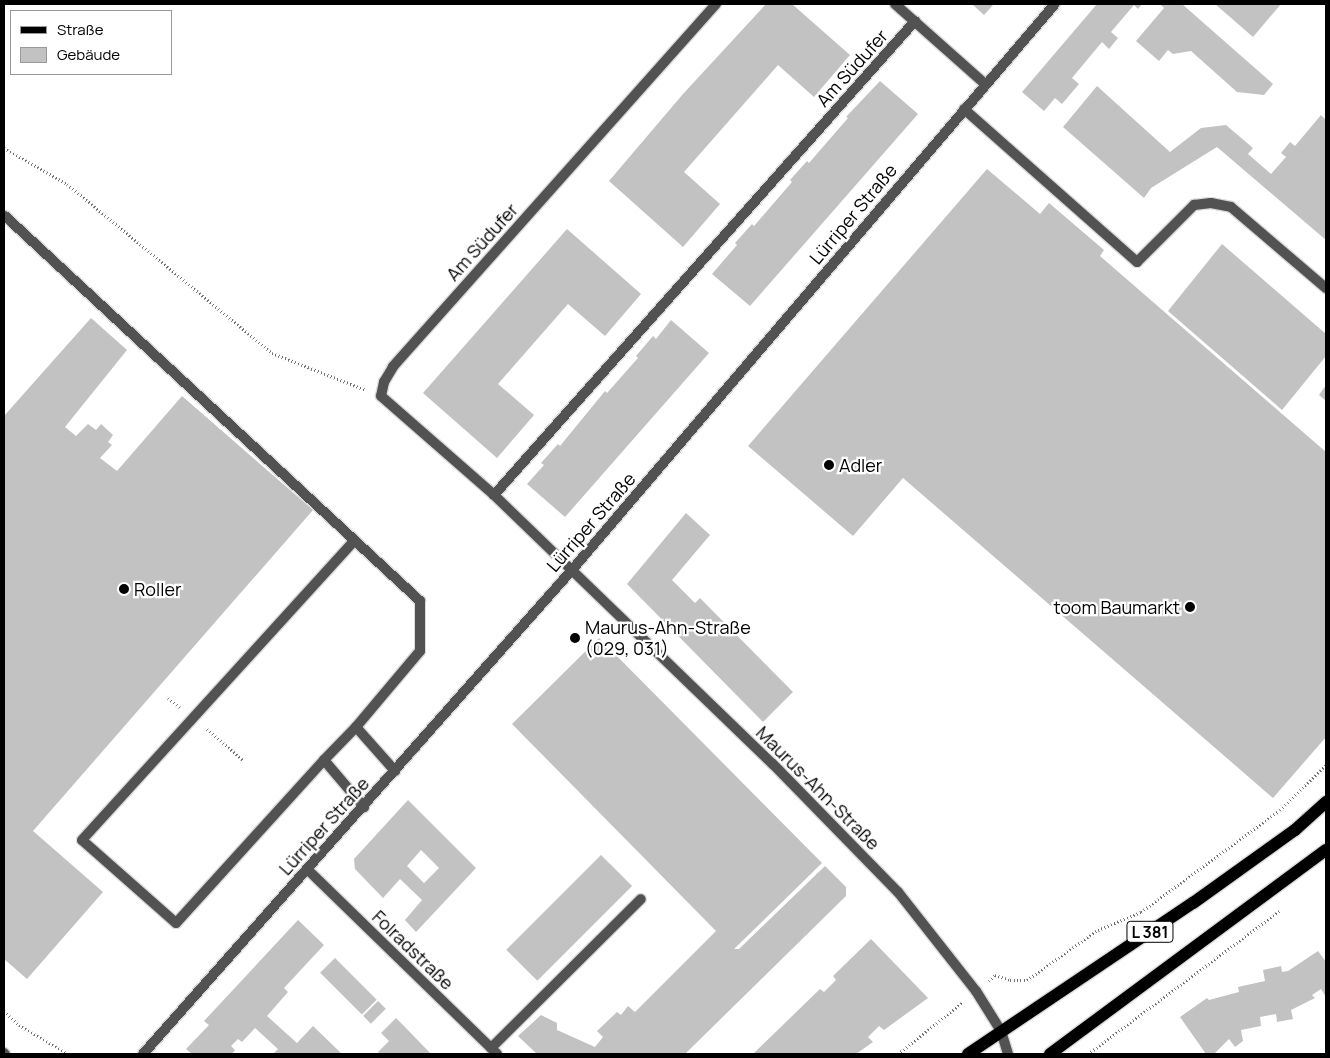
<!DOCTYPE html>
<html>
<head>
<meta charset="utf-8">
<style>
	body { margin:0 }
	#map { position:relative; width:1330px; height:1058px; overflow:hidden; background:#fff; font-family:Manrope,sans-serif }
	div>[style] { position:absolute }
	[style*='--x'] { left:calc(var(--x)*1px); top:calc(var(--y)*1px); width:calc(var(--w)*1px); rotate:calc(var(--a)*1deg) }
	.building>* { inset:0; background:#c2c2c2; transform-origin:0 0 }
	.path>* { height:3px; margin-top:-1.5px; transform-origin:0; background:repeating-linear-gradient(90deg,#747474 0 1px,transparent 0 3.5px) }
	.roads { filter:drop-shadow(1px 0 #dbdbdb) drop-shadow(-1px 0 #dbdbdb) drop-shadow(0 1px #dbdbdb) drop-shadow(0 -1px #dbdbdb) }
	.service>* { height:10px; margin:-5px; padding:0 5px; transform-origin:5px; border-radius:5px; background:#525252 }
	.minor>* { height:10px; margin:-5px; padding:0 5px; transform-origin:5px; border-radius:5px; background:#525252 }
	.tertiary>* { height:10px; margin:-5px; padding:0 5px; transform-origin:5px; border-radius:5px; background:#525252 }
	.primary>* { height:12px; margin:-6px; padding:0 6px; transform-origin:6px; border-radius:6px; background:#000 }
	.dots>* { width:14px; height:14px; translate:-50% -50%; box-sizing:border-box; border:2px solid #fff; border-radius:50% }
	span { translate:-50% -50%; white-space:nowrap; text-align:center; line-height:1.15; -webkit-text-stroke:4.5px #fff; paint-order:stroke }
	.shield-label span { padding:1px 4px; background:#fff; border:1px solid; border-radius:4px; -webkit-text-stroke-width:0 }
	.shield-label { font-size:16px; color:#000; font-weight:700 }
	.street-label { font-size:18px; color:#000 }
	.poi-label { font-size:18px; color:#000 }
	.left { translate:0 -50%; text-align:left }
	.right { translate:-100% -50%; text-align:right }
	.frame { position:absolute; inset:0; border:5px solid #000; pointer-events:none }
	.legend { position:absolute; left:10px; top:10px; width:162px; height:65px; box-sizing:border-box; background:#fff; border:1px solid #999; margin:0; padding:6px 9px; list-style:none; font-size:15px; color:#000 }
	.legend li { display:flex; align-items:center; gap:10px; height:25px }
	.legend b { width:25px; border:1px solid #999 }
</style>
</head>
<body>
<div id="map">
	<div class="building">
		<div style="clip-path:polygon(766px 4px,792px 4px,850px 55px,814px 97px,778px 65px,684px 172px,720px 204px,683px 247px,609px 181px,683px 94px)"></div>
		<div style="clip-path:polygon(972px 4px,992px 4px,993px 5px,984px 15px)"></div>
		<div style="clip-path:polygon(1097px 4px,1142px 4px,1138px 9px,1134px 5px,1111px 32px,1118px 38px,1109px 49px,1102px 42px,1072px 78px,1079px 84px,1062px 104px,1055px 98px,1044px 111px,1022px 92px)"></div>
		<div style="clip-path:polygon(1160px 4px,1182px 4px,1273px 84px,1264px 95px,1237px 92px,1191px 51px,1173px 54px,1168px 50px,1159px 61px,1136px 41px,1164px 8px)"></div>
		<div style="clip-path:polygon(1215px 4px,1281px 4px,1253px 37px)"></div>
		<div style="clip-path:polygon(880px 81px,918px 114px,750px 306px,712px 274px,737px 245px,735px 243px,752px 224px,754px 226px,792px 182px,790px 180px,807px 161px,809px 163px,848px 118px,846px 117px)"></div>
		<div style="clip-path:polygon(1097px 86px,1170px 152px,1201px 128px,1226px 125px,1253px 148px,1248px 154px,1271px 174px,1286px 157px,1281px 153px,1290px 142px,1295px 146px,1321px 115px,1326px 120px,1326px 240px,1217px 147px,1151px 188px,1144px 198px,1063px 127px)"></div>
		<div style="clip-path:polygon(987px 169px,1040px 214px,1049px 203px,1104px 250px,1100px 256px,1326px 452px,1326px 737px,1273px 798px,903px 478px,853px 536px,748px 446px)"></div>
		<div style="clip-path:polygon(567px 229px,641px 294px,605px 336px,568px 304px,498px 384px,534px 415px,497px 458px,423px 393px)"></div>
		<div style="clip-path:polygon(1222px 244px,1326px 334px,1326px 356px,1282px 410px,1168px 311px)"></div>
		<div style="clip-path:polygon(91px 318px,127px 350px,65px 427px,76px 436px,88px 424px,96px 430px,101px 424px,113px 435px,108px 442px,112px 445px,100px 458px,117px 471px,182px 396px,313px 510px,33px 831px,103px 892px,27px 979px,4px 959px,4px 416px)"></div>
		<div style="clip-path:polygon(671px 320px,709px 353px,565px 517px,527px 484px,544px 465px,541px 463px,558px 444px,560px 446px,605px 391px,607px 393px,638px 358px,636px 356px,653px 336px,656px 339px)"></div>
		<div style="clip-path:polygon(1326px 385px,1326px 401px,1319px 395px)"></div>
		<div style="clip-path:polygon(686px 513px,710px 535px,672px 580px,695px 603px,700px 598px,793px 692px,763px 722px,627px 584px)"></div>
		<div style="clip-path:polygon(599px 638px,822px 863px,734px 949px,739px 949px,825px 866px,846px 887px,846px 896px,685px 1054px,537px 1054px,518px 1036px,541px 1015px,557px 1023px,557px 1030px,595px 1047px,603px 1037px,597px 1031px,617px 1012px,621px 1015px,628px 1006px,635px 1012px,716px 931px,512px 724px)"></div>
		<div style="clip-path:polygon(evenodd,408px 800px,476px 868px,416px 932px,405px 920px,422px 900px,400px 879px,383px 898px,355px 869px,354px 859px,408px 800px,421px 850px,439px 868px,424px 883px,407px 866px,421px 850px)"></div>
		<div style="left:601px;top:855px;width:44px;height:134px;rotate:45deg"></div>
		<div style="clip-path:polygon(298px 920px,324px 945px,284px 988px,288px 992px,267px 1016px,297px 1043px,313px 1026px,342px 1054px,273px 1054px,278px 1049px,255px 1028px,242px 1042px,238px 1039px,231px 1046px,235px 1050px,232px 1054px,192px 1054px,186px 1049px,209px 1025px,204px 1021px)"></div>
		<div style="clip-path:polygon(871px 939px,928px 998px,884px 1030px,879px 1026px,868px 1037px,873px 1042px,856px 1054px,753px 1054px,820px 989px,824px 992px,836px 980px,833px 976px)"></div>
		<div style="clip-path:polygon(1318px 951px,1326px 962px,1326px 997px,1321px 989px,1312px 995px,1315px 998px,1291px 1010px,1293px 1019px,1277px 1022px,1276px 1014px,1260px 1017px,1261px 1026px,1241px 1030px,1243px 1041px,1235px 1047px,1229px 1039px,1214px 1054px,1206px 1054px,1180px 1017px,1207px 998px,1209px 1000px,1239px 992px,1238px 987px,1265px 981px,1263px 970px,1281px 966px,1282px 972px,1288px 971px)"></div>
		<div style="left:335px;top:958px;width:59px;height:21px;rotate:45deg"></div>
		<div style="left:378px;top:1001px;width:11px;height:21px;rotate:45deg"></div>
		<div style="clip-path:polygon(396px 1018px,404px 1026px,431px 1054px,380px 1054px,378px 1052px,389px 1041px,381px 1033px)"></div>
	</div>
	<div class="path">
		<div style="--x:4;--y:148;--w:73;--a:29.7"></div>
		<div style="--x:67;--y:184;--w:266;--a:39.5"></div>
		<div style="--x:272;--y:353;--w:101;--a:21.5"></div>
		<div style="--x:168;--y:698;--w:16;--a:38"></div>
		<div style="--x:207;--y:729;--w:48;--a:40.7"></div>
		<div style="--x:989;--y:981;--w:8;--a:-45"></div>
		<div style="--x:995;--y:975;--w:16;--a:18"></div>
		<div style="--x:1010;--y:980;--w:17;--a:0"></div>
		<div style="--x:1027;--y:980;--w:87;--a:-35.2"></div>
		<div style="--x:1098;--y:930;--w:47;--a:-22.7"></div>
		<div style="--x:1141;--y:912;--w:172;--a:-36.3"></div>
		<div style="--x:1280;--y:810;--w:64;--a:-44.4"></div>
		<div style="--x:4;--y:1011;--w:21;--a:43"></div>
		<div style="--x:19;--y:1025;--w:57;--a:30.6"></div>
		<div style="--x:898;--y:1054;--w:83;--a:-38.7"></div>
		<div style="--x:1088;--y:1054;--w:239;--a:-36.8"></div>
	</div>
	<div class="roads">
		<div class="service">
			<div style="--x:964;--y:109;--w:231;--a:41.5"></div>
			<div style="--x:1137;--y:262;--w:81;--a:-45"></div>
			<div style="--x:1194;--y:205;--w:17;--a:-7"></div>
			<div style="--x:1211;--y:203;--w:20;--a:11"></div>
			<div style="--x:1231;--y:207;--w:125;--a:40.5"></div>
			<div style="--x:5;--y:216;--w:566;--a:42.85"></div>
			<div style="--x:420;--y:601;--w:50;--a:90"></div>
			<div style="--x:420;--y:651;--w:99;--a:130.1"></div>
			<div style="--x:356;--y:727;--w:59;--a:48.4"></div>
			<div style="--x:356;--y:727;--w:46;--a:134.1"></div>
			<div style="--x:324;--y:760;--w:62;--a:49.6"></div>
			<div style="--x:324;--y:760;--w:220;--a:132.2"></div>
			<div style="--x:176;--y:923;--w:125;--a:-138.6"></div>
			<div style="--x:82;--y:840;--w:404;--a:-47.7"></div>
			<div style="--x:491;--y:1048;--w:211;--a:-44.8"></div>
		</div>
		<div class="minor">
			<div style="--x:716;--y:4;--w:486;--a:131.7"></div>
			<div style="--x:393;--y:367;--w:17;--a:121"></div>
			<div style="--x:384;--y:382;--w:14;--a:102"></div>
			<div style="--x:381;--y:396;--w:150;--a:41.2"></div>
			<div style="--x:494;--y:495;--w:388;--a:44"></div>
			<div style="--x:773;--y:764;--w:179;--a:45.7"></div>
			<div style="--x:898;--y:892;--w:126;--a:51.8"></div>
			<div style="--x:976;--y:991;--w:47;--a:58"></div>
			<div style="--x:1001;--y:1031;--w:24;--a:73"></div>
			<div style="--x:895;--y:4;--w:120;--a:41.6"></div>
			<div style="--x:494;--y:495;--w:634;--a:-48.39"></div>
			<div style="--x:307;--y:869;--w:265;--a:44.2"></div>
		</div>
		<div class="tertiary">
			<div style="--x:4;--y:1053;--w:1;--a:45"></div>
			<div style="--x:143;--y:1054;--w:645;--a:-48.45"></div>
			<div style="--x:571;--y:571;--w:745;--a:-49.52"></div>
		</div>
		<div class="primary">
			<div style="--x:968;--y:1054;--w:271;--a:-33.9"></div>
			<div style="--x:1193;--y:903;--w:125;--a:-35.6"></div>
			<div style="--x:1295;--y:830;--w:42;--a:-42.1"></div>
			<div style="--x:1050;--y:1054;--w:343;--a:-36.5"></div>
		</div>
	</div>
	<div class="dots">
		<div style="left:829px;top:465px;background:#000"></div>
		<div style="left:124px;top:589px;background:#000"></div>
		<div style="left:1190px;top:607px;background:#000"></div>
		<div style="left:575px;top:638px;background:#000"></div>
	</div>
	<div class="shield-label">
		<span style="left:1150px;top:932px">L 381</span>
	</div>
	<div class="street-label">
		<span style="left:852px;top:68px;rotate:-48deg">Am Südufer</span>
		<span style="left:853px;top:214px;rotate:-50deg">Lürriper Straße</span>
		<span style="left:482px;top:242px;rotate:-48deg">Am Südufer</span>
		<span style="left:591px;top:522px;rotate:-49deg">Lürriper Straße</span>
		<span style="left:818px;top:788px;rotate:45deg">Maurus-Ahn-Straße</span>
		<span style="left:324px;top:826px;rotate:-48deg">Lürriper Straße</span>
		<span style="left:413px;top:950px;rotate:44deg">Folradstraße</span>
	</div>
	<div class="poi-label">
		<span class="left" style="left:839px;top:465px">Adler</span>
		<span class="left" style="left:134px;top:589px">Roller</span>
		<span class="right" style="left:1180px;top:607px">toom Baumarkt</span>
		<span class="left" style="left:585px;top:638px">Maurus-Ahn-Straße<br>(029, 031)</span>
	</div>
	<div class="frame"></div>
	<ul class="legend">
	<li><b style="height:6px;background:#000"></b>Straße</li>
	<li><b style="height:14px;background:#c2c2c2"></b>Gebäude</li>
	</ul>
</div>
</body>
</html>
